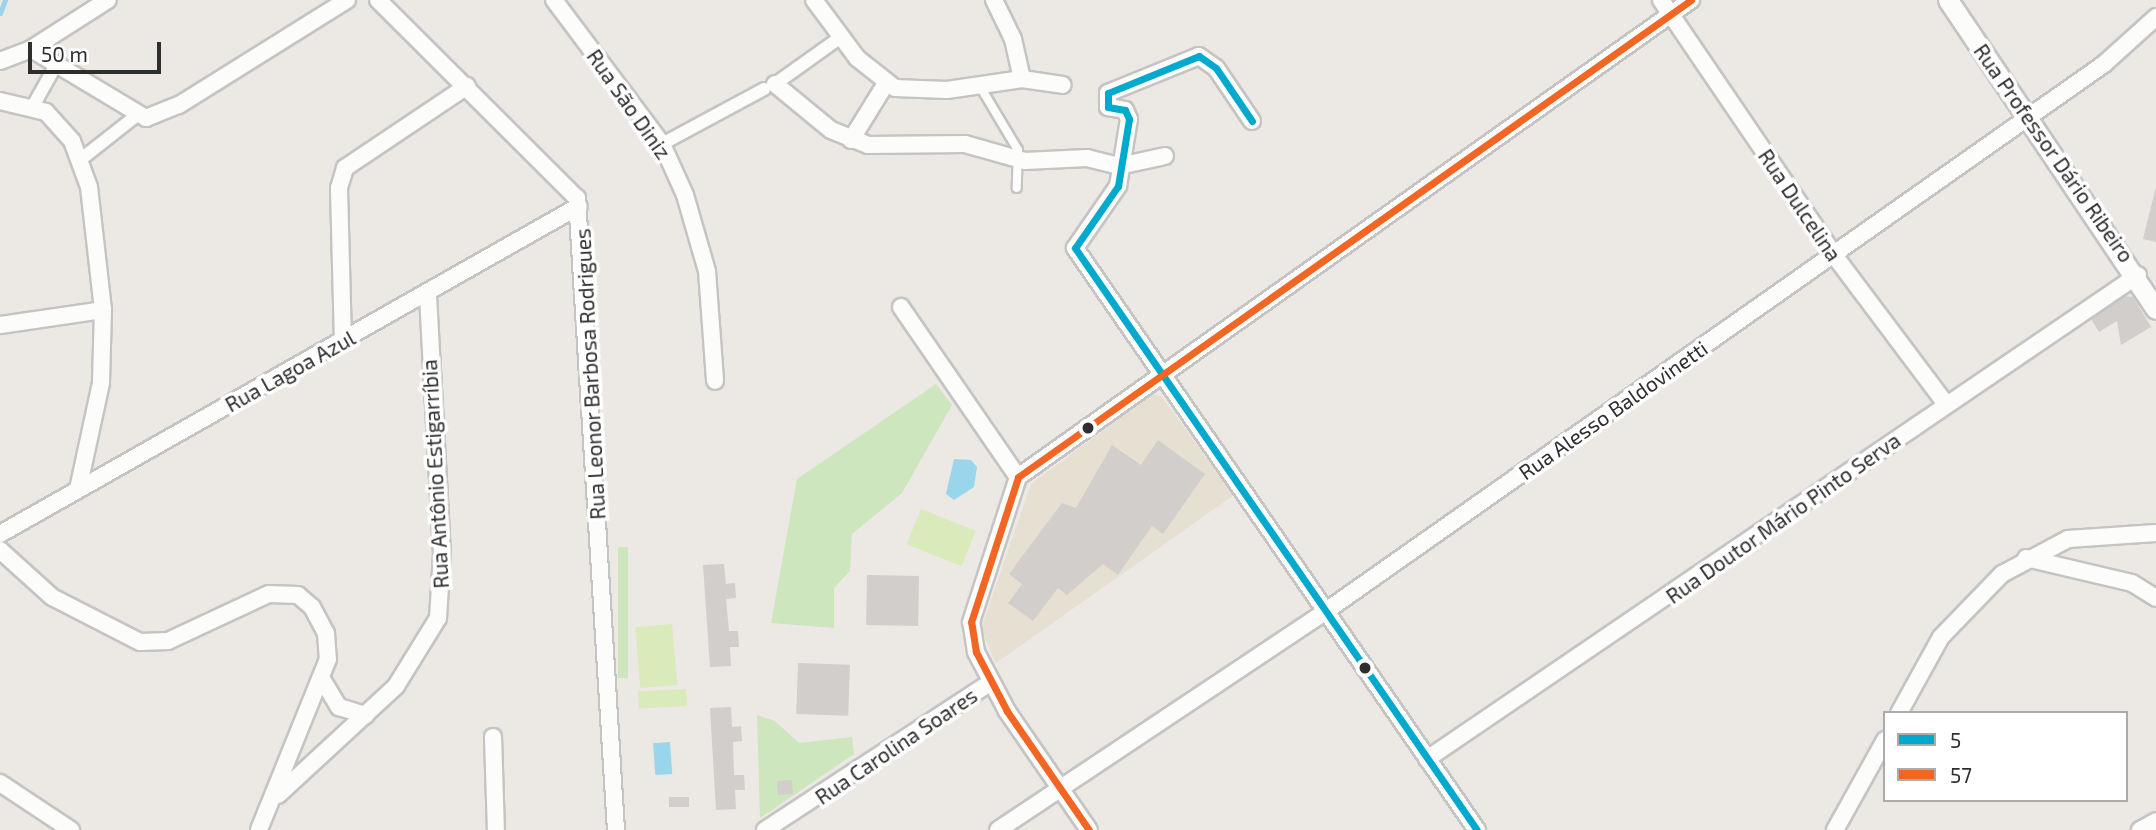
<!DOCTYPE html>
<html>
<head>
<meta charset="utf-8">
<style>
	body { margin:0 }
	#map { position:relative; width:2156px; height:830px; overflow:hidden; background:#ece8e4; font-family:"Exo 2",sans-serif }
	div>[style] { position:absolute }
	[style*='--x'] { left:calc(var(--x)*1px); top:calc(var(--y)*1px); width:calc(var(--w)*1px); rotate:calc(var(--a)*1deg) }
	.education>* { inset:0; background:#e6e0d3 }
	.green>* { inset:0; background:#cee6be; transform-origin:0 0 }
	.pitch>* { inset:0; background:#d9eabb; transform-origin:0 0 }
	.water>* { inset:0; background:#99d6ec; transform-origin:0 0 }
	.stream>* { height:5px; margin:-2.5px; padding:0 2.5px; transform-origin:2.5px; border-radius:2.5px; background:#99d6ec }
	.building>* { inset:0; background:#d1cecb; transform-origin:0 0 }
	.roads { filter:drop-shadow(2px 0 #c5c4c5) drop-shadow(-2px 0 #c5c4c5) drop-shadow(0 2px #c5c4c5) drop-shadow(0 -2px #c5c4c5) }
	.service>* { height:8px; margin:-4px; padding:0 4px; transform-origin:4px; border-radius:4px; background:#fcfcfb }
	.pedestrian>* { height:12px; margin:-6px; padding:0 6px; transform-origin:6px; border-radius:6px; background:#fcfcfb }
	.minor>* { height:16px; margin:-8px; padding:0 8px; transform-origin:8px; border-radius:8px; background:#fcfcfb }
	.tertiary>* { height:19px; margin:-9.5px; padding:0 9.5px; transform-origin:9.5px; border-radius:9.5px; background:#fcfcfb }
	.bus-1>* { height:7px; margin:-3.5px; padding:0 3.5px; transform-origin:3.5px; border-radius:3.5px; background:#00a9ce }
	.bus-2>* { height:7px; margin:-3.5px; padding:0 3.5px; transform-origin:3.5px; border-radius:3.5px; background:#f26522 }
	.dots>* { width:19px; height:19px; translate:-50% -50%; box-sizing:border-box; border:4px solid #fff; border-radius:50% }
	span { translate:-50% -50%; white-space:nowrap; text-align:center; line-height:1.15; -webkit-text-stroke:7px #fff; paint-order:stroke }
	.street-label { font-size:21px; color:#2e2e2e }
	.legend { position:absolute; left:1883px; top:711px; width:245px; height:91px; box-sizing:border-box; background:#fff; border:2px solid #ababab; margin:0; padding:9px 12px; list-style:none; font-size:21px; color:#2e2e2e }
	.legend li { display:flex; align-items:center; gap:14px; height:35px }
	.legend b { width:35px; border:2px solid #ababab }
	.scale { position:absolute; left:28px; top:42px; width:133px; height:32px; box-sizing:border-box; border:4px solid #2e2e2e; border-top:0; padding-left:9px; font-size:21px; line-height:24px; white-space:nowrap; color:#2e2e2e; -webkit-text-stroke:5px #fff; paint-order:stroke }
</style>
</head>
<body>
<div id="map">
	<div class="education">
		<div style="clip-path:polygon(1152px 394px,1161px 396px,1234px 495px,996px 663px,981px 629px,1031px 484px)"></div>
	</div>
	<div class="green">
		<div style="clip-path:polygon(936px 384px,952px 405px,902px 493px,852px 534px,850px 571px,834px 588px,834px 628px,771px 623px,797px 479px)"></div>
		<div style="left:618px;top:547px;width:10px;height:131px"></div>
		<div style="clip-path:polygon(757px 715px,775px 721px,799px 743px,852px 737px,854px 754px,760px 818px)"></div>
	</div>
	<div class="pitch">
		<div style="left:921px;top:509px;width:59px;height:38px;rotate:22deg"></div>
		<div style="left:672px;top:624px;width:61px;height:37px;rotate:85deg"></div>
		<div style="left:686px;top:689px;width:17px;height:48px;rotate:87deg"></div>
	</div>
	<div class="water">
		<div style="clip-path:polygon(954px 459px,971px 460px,977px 467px,974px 487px,954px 500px,946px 494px)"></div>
		<div style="left:670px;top:742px;width:32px;height:17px;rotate:86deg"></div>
	</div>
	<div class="stream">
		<div style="--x:0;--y:13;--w:14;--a:-69"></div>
	</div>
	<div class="building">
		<div style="clip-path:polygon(2156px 187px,2156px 242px,2143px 239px)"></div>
		<div style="clip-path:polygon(2124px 296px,2133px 297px,2151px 327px,2121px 345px,2117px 321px,2099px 332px,2090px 317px)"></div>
		<div style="clip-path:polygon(1158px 440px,1205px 474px,1163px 534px,1152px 526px,1118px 575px,1103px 564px,1067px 595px,1058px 588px,1033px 621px,1008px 603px,1022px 584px,1009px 574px,1062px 503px,1076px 508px,1112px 445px,1141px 465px)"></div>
		<div style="clip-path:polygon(724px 564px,726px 584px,735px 583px,736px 598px,726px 599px,729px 631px,738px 631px,739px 647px,730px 647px,731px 666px,710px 667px,703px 565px)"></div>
		<div style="left:867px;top:575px;width:52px;height:50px;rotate:1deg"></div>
		<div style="left:798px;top:663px;width:52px;height:51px;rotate:2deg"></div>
		<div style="clip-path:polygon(731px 707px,732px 727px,741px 726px,742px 741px,733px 742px,734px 775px,744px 775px,745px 790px,735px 790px,736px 809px,716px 810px,710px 708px)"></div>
		<div style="left:792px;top:780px;width:14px;height:15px;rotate:86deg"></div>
		<div style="left:689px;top:797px;width:10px;height:20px;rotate:90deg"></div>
	</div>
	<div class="roads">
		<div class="service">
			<div style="--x:981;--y:88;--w:72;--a:59.2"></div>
			<div style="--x:1018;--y:150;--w:38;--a:92"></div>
		</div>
		<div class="pedestrian">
			<div style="--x:775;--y:84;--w:81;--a:-35.5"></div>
			<div style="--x:33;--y:106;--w:47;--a:-60.7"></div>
			<div style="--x:662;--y:144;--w:116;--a:-28.3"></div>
			<div style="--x:80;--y:160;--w:71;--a:-38.2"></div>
		</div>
		<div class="minor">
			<div style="--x:378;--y:0;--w:281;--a:44.9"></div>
			<div style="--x:577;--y:198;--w:633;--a:86.47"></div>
			<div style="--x:554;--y:0;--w:180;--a:53.1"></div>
			<div style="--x:662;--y:144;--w:56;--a:65.7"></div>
			<div style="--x:685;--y:195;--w:79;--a:73.9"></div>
			<div style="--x:707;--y:271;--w:110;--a:85.8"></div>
			<div style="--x:814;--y:0;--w:72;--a:53.4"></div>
			<div style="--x:857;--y:58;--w:48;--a:38.3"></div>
			<div style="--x:895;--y:88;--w:52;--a:2.2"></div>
			<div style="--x:947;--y:90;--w:76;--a:-8.3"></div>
			<div style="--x:1022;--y:79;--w:41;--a:8.3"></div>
			<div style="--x:994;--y:0;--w:43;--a:64"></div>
			<div style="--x:1013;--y:39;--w:41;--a:77.3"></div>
			<div style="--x:1661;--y:0;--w:308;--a:55.8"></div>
			<div style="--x:1834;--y:255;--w:186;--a:53.1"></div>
			<div style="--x:31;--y:49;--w:134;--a:31"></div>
			<div style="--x:146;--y:118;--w:35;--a:-22"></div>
			<div style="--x:179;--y:105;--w:198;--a:-32"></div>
			<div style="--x:0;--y:61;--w:33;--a:-21"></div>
			<div style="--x:31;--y:49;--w:91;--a:-32.5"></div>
			<div style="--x:775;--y:84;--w:72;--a:39.4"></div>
			<div style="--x:831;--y:130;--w:40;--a:22"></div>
			<div style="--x:868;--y:145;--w:97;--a:-0.6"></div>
			<div style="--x:965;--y:144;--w:62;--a:15.8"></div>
			<div style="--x:1025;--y:161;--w:62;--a:-2.8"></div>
			<div style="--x:1087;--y:158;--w:33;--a:14"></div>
			<div style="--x:1119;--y:166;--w:47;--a:-12.3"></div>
			<div style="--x:0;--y:101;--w:47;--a:13.4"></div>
			<div style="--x:46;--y:112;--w:39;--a:48"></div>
			<div style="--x:72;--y:141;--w:49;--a:69.7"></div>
			<div style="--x:89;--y:187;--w:124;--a:83.5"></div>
			<div style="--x:103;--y:310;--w:73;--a:91.6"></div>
			<div style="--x:101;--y:383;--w:108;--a:102.2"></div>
			<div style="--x:1252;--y:121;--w:64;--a:-124.2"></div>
			<div style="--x:1216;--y:68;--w:21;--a:-145"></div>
			<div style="--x:1199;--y:56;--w:98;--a:157.9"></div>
			<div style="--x:1108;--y:93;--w:14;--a:90"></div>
			<div style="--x:1108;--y:107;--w:17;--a:10"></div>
			<div style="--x:1125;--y:110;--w:10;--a:66"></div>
			<div style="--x:1129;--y:119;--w:68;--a:99.3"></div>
			<div style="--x:1118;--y:186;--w:75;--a:124.7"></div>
			<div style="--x:1075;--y:248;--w:707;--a:55.37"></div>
			<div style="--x:851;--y:140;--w:65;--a:-58.3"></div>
			<div style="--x:901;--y:307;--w:206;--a:55.5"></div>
			<div style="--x:0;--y:325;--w:104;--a:-8.3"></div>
			<div style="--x:343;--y:342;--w:154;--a:-91.5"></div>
			<div style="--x:339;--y:188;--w:21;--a:-73"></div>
			<div style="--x:345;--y:168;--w:147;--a:-33.9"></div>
			<div style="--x:0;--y:534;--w:665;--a:-29.53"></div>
			<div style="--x:0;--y:550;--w:70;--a:42.1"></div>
			<div style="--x:52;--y:597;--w:99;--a:27.1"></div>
			<div style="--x:140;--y:642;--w:28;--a:-2"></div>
			<div style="--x:168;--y:641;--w:111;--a:-25"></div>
			<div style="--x:269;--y:594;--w:29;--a:2"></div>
			<div style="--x:298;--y:595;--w:18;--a:41"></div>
			<div style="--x:312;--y:607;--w:30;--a:62"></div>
			<div style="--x:326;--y:633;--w:26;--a:86"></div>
			<div style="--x:328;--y:659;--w:184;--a:112"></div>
			<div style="--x:2026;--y:558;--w:109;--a:13.3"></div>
			<div style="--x:2132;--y:583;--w:28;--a:32"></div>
			<div style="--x:322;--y:679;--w:33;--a:59"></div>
			<div style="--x:339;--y:707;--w:28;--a:17"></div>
			<div style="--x:1899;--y:713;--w:87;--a:-61.1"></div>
			<div style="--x:1941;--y:637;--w:88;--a:-45.9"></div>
			<div style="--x:2002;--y:574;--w:75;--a:-27.9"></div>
			<div style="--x:2068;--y:539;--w:88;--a:-3.9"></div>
			<div style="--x:493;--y:737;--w:93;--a:88.2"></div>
			<div style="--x:1427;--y:759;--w:860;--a:-34.24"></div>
			<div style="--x:0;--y:783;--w:85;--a:33.5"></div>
			<div style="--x:278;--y:795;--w:161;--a:-42.7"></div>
			<div style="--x:396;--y:686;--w:80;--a:-58.3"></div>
			<div style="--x:438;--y:618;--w:64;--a:-86.4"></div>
			<div style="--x:442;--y:554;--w:262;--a:-93.1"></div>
			<div style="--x:765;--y:830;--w:270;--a:-33.2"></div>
			<div style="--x:998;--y:830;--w:394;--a:-33.7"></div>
			<div style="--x:1326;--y:611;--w:951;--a:-35.11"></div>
			<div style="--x:2104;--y:64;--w:70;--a:-42.1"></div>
			<div style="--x:1089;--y:830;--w:145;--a:-124.6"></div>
			<div style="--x:1007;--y:711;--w:67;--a:-117.7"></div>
			<div style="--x:976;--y:652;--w:30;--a:-99"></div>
			<div style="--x:971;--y:622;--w:152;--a:-72"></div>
			<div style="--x:1018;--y:477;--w:825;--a:-35.33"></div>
			<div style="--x:1835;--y:830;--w:103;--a:-60.9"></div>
			<div style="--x:2140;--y:830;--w:18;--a:-29"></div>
		</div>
		<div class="tertiary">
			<div style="--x:1948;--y:0;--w:372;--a:56.1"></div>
		</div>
	</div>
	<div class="bus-1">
		<div style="--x:1252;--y:121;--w:64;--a:-124.2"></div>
		<div style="--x:1216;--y:68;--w:21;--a:-145"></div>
		<div style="--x:1199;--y:56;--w:98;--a:157.9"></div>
		<div style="--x:1108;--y:93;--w:14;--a:90"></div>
		<div style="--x:1108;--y:107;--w:17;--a:10"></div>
		<div style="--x:1125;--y:110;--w:10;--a:66"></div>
		<div style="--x:1129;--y:119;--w:68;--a:99.3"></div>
		<div style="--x:1118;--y:186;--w:75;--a:124.7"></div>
		<div style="--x:1075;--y:248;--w:707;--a:55.37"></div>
	</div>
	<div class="bus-2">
		<div style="--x:1089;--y:830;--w:145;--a:-124.6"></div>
		<div style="--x:1007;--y:711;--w:67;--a:-117.7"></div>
		<div style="--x:976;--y:652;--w:30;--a:-99"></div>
		<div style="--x:971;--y:622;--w:152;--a:-72"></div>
		<div style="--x:1018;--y:477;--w:825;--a:-35.33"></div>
	</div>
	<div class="dots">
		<div style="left:1088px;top:428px;background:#2e2e2e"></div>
		<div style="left:1365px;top:668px;background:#2e2e2e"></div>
	</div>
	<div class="street-label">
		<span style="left:629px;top:104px;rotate:55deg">Rua São Diniz</span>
		<span style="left:2054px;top:153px;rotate:55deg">Rua Professor Dário Ribeiro</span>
		<span style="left:1800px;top:205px;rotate:56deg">Rua Dulcelina</span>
		<span style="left:290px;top:371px;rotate:-29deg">Rua Lagoa Azul</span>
		<span style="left:590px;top:374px;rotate:-93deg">Rua Leonor Barbosa Rodrigues</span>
		<span style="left:1613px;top:410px;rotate:-35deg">Rua Alesso Baldovinetti</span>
		<span style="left:435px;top:474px;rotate:-93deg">Rua Antônio Estigarríbia</span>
		<span style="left:1783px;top:518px;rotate:-35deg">Rua Doutor Mário Pinto Serva</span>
		<span style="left:896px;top:746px;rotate:-34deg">Rua Carolina Soares</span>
	</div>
	<ul class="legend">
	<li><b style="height:9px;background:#00a9ce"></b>5</li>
	<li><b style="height:9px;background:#f26522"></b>57</li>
	</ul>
	<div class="scale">50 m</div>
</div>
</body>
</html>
